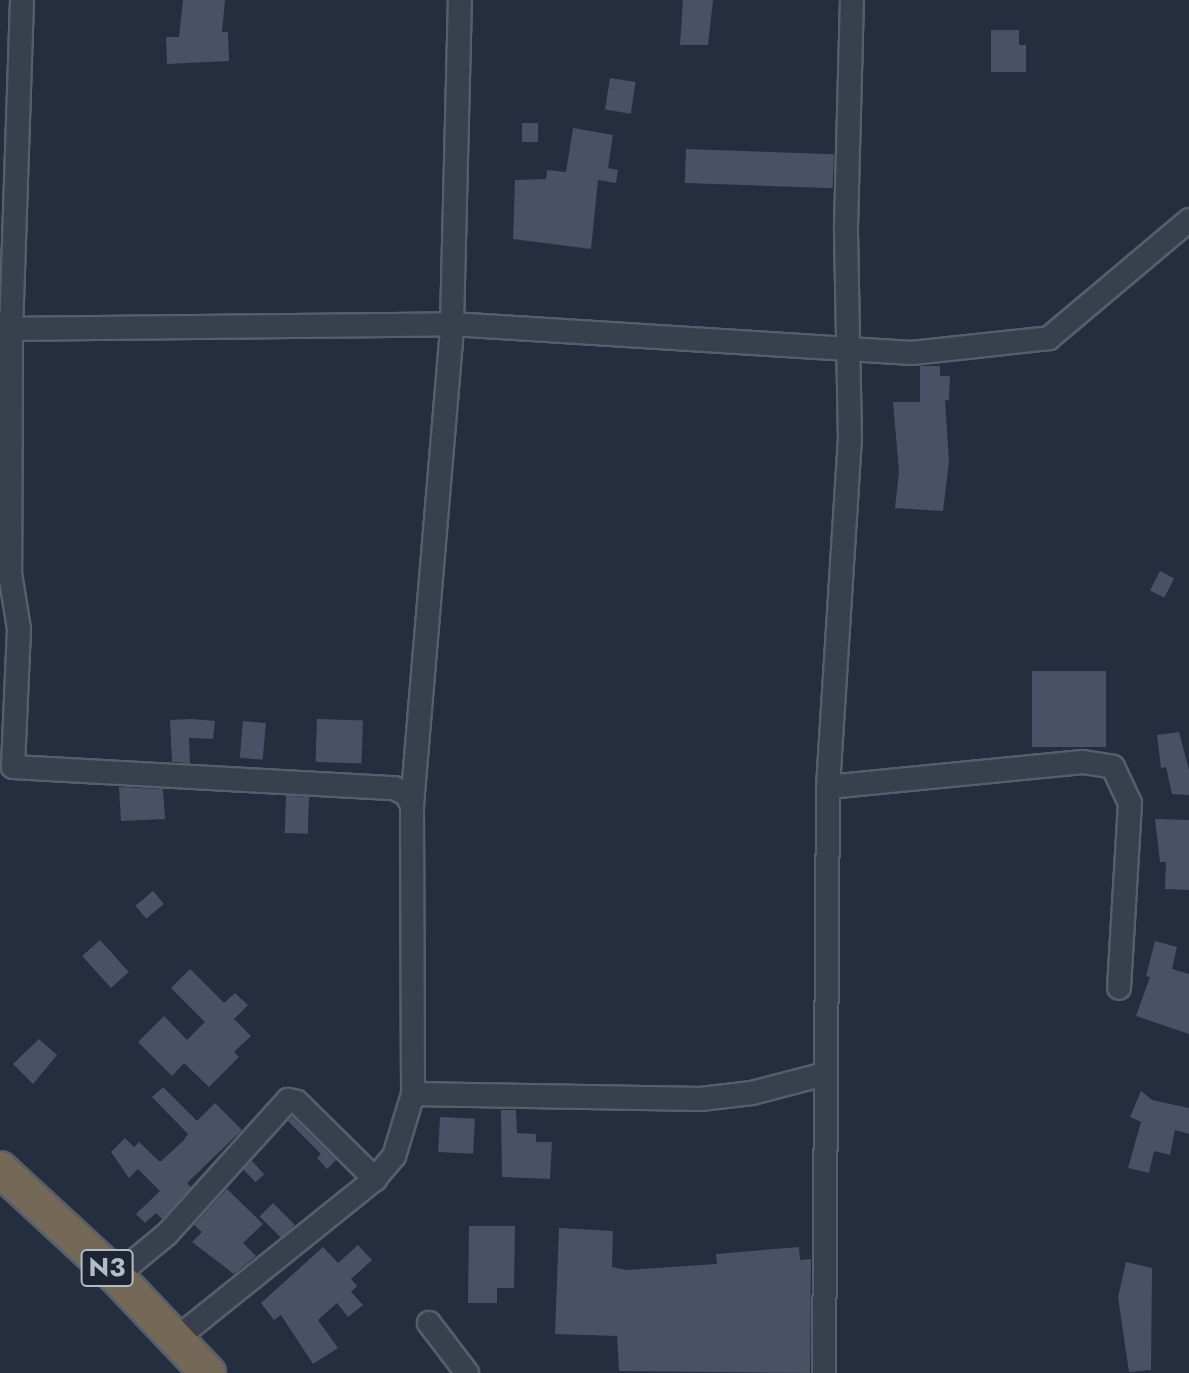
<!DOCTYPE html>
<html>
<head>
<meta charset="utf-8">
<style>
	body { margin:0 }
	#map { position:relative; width:1189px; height:1373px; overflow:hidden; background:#252e3e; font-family:Jost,sans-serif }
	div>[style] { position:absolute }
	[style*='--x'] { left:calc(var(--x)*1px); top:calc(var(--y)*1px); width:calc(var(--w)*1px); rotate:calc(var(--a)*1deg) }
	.building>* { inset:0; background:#495264; transform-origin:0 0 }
	.roads { filter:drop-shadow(2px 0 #565e6c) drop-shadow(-2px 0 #565e6c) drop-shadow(0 2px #565e6c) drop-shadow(0 -2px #565e6c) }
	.minor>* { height:22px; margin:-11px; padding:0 11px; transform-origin:11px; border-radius:11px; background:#38404e }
	.highway>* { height:34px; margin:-17px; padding:0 17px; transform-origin:17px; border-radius:17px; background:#736956 }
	span { translate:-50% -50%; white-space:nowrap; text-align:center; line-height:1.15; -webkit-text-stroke:6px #1d2533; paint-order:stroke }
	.shield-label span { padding:2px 6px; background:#1d2533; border:2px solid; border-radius:6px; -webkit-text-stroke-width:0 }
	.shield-label { font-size:26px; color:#b4bbc9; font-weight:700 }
</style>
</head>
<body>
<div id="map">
	<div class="building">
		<div style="clip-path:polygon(183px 0,225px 0,222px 32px,228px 32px,229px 61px,167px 64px,166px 37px,179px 37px)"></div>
		<div style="clip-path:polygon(683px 0,713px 0,708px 45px,680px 45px)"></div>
		<div style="clip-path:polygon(991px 30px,1019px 30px,1019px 45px,1026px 45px,1026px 72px,991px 72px)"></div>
		<div style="left:610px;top:78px;width:26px;height:32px;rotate:9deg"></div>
		<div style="left:522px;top:123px;width:16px;height:19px"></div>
		<div style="clip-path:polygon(573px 128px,613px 135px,608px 168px,618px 170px,616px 183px,598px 180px,591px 249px,513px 239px,515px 180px,546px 179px,547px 170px,566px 172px)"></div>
		<div style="left:686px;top:149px;width:148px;height:34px;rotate:2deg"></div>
		<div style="clip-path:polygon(920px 366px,940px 366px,940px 376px,950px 376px,949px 400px,945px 400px,949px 462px,943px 511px,895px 508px,899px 471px,893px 402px,920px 402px)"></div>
		<div style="left:1160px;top:571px;width:16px;height:22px;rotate:27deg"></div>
		<div style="left:1032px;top:671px;width:74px;height:76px"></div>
		<div style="clip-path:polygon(192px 719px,215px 721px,213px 739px,189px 738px,190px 763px,172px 762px,170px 720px)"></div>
		<div style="left:317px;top:719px;width:46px;height:43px;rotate:2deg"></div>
		<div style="left:243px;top:721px;width:23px;height:37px;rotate:5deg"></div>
		<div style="clip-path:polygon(1179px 732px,1189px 770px,1189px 795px,1172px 794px,1166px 767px,1161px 768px,1157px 735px)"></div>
		<div style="clip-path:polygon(119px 787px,163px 789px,165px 819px,121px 821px)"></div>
		<div style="left:286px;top:796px;width:23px;height:37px;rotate:2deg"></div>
		<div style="clip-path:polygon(1155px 819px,1189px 820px,1189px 890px,1165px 889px,1166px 862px,1160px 862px)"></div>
		<div style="left:153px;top:891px;width:17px;height:23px;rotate:50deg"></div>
		<div style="left:100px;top:940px;width:43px;height:24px;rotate:48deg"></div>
		<div style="clip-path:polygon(1155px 941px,1177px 947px,1172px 969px,1189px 974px,1189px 1034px,1136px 1016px,1150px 977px,1146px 976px)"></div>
		<div style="clip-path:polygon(190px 969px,224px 1003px,235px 993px,248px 1005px,234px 1019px,251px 1036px,234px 1052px,239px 1057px,209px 1087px,184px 1063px,172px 1076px,138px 1042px,164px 1016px,187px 1040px,205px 1022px,171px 988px)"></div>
		<div style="clip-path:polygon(39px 1039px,57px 1055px,33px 1084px,13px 1064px)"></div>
		<div style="clip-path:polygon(163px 1087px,197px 1121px,215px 1103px,242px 1130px,187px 1183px,191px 1187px,162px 1219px,156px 1213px,145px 1223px,136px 1214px,160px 1191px,138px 1169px,129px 1178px,111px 1152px,125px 1138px,134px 1147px,139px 1142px,160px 1162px,183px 1141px,188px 1134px,152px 1097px)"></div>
		<div style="clip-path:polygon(1141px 1091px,1152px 1100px,1189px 1108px,1189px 1134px,1175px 1130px,1170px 1155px,1154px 1151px,1149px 1173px,1128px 1168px,1141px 1122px,1130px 1117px)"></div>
		<div style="clip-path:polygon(501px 1110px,516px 1110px,517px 1133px,536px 1134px,536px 1142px,552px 1142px,550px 1179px,502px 1177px)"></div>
		<div style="clip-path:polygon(292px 1117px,336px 1160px,327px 1169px,317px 1158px,321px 1154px,288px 1121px)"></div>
		<div style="left:440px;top:1117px;width:35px;height:35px;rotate:3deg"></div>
		<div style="left:252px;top:1161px;width:18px;height:12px;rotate:47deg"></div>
		<div style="clip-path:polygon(227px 1189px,263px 1224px,243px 1243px,256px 1256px,234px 1274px,192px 1242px,202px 1232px,194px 1225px)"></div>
		<div style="left:273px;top:1203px;width:31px;height:19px;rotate:45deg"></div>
		<div style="clip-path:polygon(469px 1226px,515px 1226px,514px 1288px,497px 1288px,497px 1303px,468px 1303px)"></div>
		<div style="clip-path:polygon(559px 1228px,613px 1231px,612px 1267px,627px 1270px,717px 1264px,716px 1254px,799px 1247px,800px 1260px,811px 1259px,810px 1373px,619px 1371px,617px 1336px,555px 1334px)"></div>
		<div style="clip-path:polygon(358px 1245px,372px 1260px,351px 1279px,357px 1286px,351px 1292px,363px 1305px,348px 1317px,337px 1303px,318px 1320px,338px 1348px,313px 1364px,281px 1315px,274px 1320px,261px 1303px,323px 1247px,338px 1263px)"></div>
		<div style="clip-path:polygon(1126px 1262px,1152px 1268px,1151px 1370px,1129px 1372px,1118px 1297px)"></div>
	</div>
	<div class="roads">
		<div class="minor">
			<div style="--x:22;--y:0;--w:329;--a:91.9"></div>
			<div style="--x:11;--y:329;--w:244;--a:90.2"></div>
			<div style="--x:10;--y:573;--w:57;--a:80.9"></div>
			<div style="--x:19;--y:629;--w:138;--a:92.5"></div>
			<div style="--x:13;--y:767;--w:382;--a:3.2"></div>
			<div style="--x:394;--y:788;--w:13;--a:27"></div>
			<div style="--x:406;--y:794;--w:13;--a:61"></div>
			<div style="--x:412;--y:805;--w:289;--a:89.8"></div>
			<div style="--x:413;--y:1094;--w:65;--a:107"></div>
			<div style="--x:394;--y:1156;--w:30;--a:130"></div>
			<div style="--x:375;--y:1179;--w:254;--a:141.2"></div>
			<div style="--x:1;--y:324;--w:11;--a:27"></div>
			<div style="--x:11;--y:329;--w:441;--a:-0.6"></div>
			<div style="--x:452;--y:324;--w:461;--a:3.6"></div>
			<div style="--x:912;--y:353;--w:138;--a:-6.2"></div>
			<div style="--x:1049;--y:338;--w:183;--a:-40.1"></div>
			<div style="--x:828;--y:787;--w:256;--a:-5.6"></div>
			<div style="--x:1083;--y:762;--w:30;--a:9"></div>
			<div style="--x:1113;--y:767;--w:40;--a:65"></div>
			<div style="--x:1130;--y:803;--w:185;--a:93.4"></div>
			<div style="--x:412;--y:805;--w:483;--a:-85.2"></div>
			<div style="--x:452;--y:324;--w:324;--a:-88.6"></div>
			<div style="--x:413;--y:1094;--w:288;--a:1"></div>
			<div style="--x:701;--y:1099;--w:51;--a:-6.7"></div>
			<div style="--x:752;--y:1093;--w:75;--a:-14.6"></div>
			<div style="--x:116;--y:1276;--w:66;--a:-39.5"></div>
			<div style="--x:167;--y:1234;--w:181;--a:-47.9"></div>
			<div style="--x:288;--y:1100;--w:9;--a:13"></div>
			<div style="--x:297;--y:1102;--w:110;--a:44.6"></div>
			<div style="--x:429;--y:1323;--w:63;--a:52.8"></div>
			<div style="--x:824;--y:1373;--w:586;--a:-89.61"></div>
			<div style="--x:828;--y:787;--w:347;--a:-86.4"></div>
			<div style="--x:850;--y:441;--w:214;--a:-91.1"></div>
			<div style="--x:846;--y:227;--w:227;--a:-88.5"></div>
		</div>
		<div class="highway">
			<div style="--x:0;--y:1169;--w:158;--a:42.7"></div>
			<div style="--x:116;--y:1276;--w:134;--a:46.5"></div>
		</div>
	</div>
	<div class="shield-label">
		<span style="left:107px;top:1268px">N3</span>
	</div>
</div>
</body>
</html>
